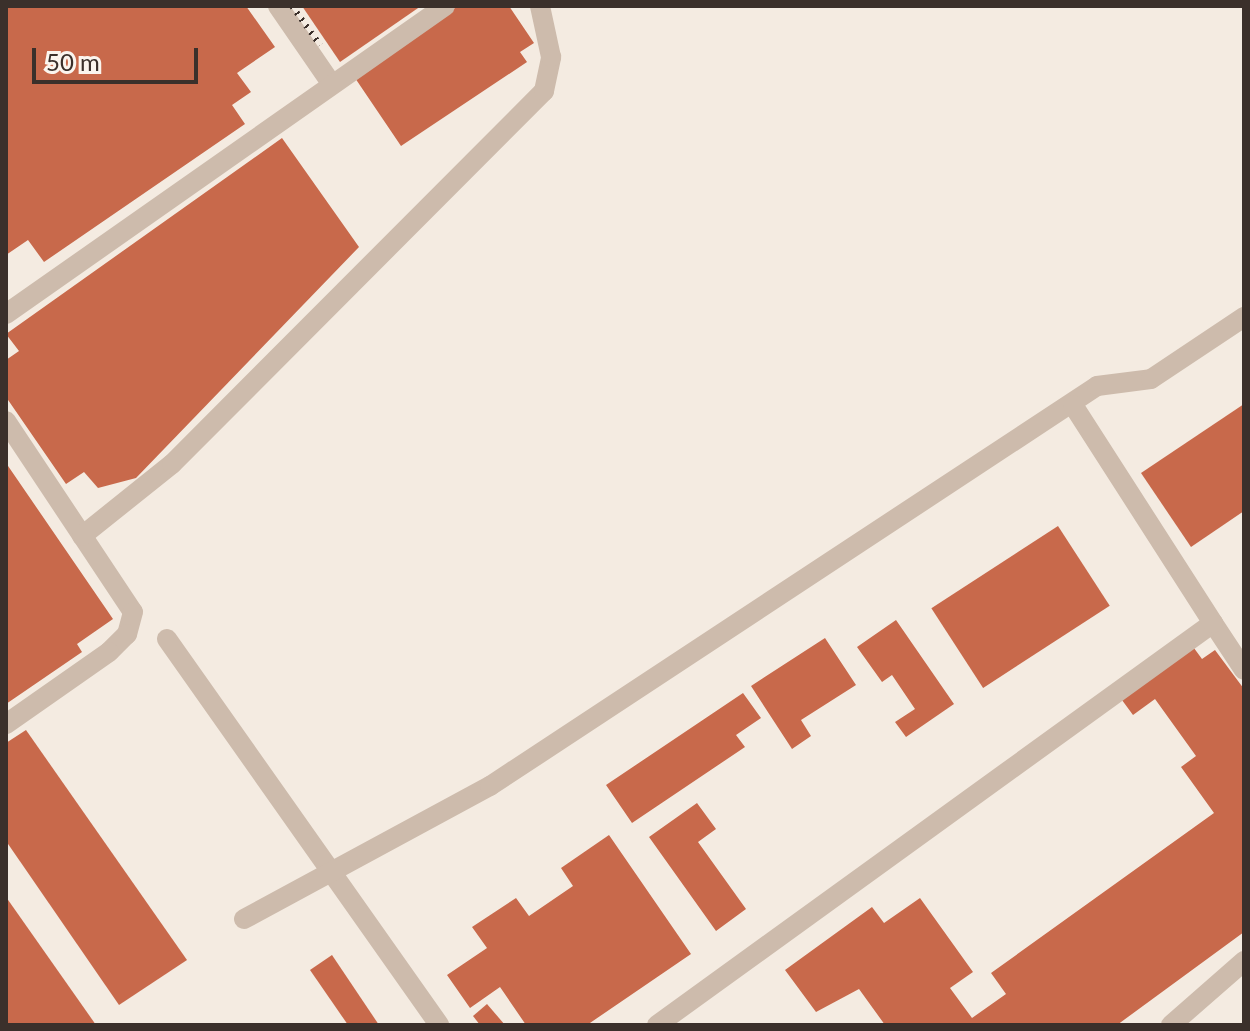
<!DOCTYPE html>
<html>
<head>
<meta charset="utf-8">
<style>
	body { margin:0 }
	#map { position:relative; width:1250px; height:1031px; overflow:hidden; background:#f4ebe1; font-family:Lato,sans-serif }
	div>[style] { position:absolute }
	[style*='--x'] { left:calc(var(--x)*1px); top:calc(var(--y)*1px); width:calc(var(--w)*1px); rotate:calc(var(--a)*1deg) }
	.building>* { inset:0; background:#c8694b; transform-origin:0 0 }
	.minor>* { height:20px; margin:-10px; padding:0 10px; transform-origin:10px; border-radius:10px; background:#cdbbac }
	.rail>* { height:6px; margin-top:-3px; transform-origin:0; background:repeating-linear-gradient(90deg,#3b302b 0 2px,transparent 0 8px) }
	span { translate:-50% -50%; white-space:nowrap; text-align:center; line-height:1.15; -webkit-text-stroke:6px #fbf5ee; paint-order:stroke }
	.frame { position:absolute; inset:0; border:8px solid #3b302b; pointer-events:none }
	.scale { position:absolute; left:32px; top:48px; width:166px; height:36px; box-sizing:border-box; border:4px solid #3b302b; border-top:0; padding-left:10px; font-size:24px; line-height:28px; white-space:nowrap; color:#3b302b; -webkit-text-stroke:6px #fbf5ee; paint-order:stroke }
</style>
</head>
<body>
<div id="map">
	<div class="building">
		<div style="clip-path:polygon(6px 6px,246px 6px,275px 47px,237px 73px,251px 92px,232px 105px,245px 124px,44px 262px,28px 240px,6px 255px)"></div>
		<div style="clip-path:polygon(302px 6px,421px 6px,340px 62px)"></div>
		<div style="clip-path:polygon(458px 6px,509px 6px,534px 43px,520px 52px,527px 62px,401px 146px,353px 75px)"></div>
		<div style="clip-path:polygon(282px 138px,359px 247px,136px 478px,98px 488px,84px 472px,66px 484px,6px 397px,6px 360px,19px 351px,6px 334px)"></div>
		<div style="clip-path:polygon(1244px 404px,1244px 511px,1191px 547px,1141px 473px)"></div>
		<div style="clip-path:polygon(6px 463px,113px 619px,77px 644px,82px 652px,6px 704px)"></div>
		<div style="left:1058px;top:526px;width:95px;height:151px;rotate:57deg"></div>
		<div style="clip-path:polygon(896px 620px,954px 704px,906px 737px,895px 722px,915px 709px,892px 675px,882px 682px,857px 647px)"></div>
		<div style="clip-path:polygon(825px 638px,856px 685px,801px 720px,811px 736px,792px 749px,751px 686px)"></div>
		<div style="clip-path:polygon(1191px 644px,1202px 659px,1215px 650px,1244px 689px,1244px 932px,1117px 1025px,885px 1025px,859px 989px,816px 1012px,785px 970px,872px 907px,884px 923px,920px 898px,973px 972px,950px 988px,972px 1018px,1006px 994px,991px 973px,1214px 813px,1181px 767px,1196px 756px,1155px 699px,1133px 715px,1119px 696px)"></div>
		<div style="clip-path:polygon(743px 693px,761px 718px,736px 735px,745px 747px,632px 823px,606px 785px)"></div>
		<div style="clip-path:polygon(26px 730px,187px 960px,119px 1005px,6px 841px,6px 743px)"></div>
		<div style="clip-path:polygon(697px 803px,716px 829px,698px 842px,746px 909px,716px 931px,649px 837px)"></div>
		<div style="clip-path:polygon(609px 835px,691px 954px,587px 1025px,526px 1025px,500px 987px,470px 1008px,447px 975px,487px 948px,472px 927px,516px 898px,529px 916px,573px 886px,561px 868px)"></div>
		<div style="clip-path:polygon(6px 897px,96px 1025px,6px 1025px)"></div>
		<div style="clip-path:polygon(332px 955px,379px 1025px,348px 1025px,310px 970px)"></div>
		<div style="clip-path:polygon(487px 1004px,505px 1025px,480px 1025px,473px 1016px)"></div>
	</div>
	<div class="minor">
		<div style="--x:278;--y:6;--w:93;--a:55.5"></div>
		<div style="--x:6;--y:314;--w:536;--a:-35.05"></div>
		<div style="--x:6;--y:421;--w:229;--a:56.4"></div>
		<div style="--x:133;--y:612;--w:23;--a:105"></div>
		<div style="--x:127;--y:634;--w:25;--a:135"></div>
		<div style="--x:109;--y:652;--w:126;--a:145"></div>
		<div style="--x:82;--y:536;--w:115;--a:-38.7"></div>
		<div style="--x:172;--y:464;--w:527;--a:-45.08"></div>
		<div style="--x:544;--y:91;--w:35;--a:-78"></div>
		<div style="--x:551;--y:57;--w:52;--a:-102.2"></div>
		<div style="--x:1213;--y:623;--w:56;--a:56.6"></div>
		<div style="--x:167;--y:639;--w:472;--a:54.8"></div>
		<div style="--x:244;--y:919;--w:280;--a:-28.4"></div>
		<div style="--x:490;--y:786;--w:727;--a:-33.38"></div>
		<div style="--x:1097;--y:386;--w:54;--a:-7.4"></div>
		<div style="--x:1151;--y:379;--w:112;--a:-33.7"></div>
		<div style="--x:657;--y:1025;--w:686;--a:-35.87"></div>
		<div style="--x:1213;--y:623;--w:259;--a:-122.7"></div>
		<div style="--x:1171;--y:1025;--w:97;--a:-41.2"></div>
	</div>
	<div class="rail">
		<div style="--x:292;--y:6;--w:48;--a:54.3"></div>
	</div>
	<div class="frame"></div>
	<div class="scale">50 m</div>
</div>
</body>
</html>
